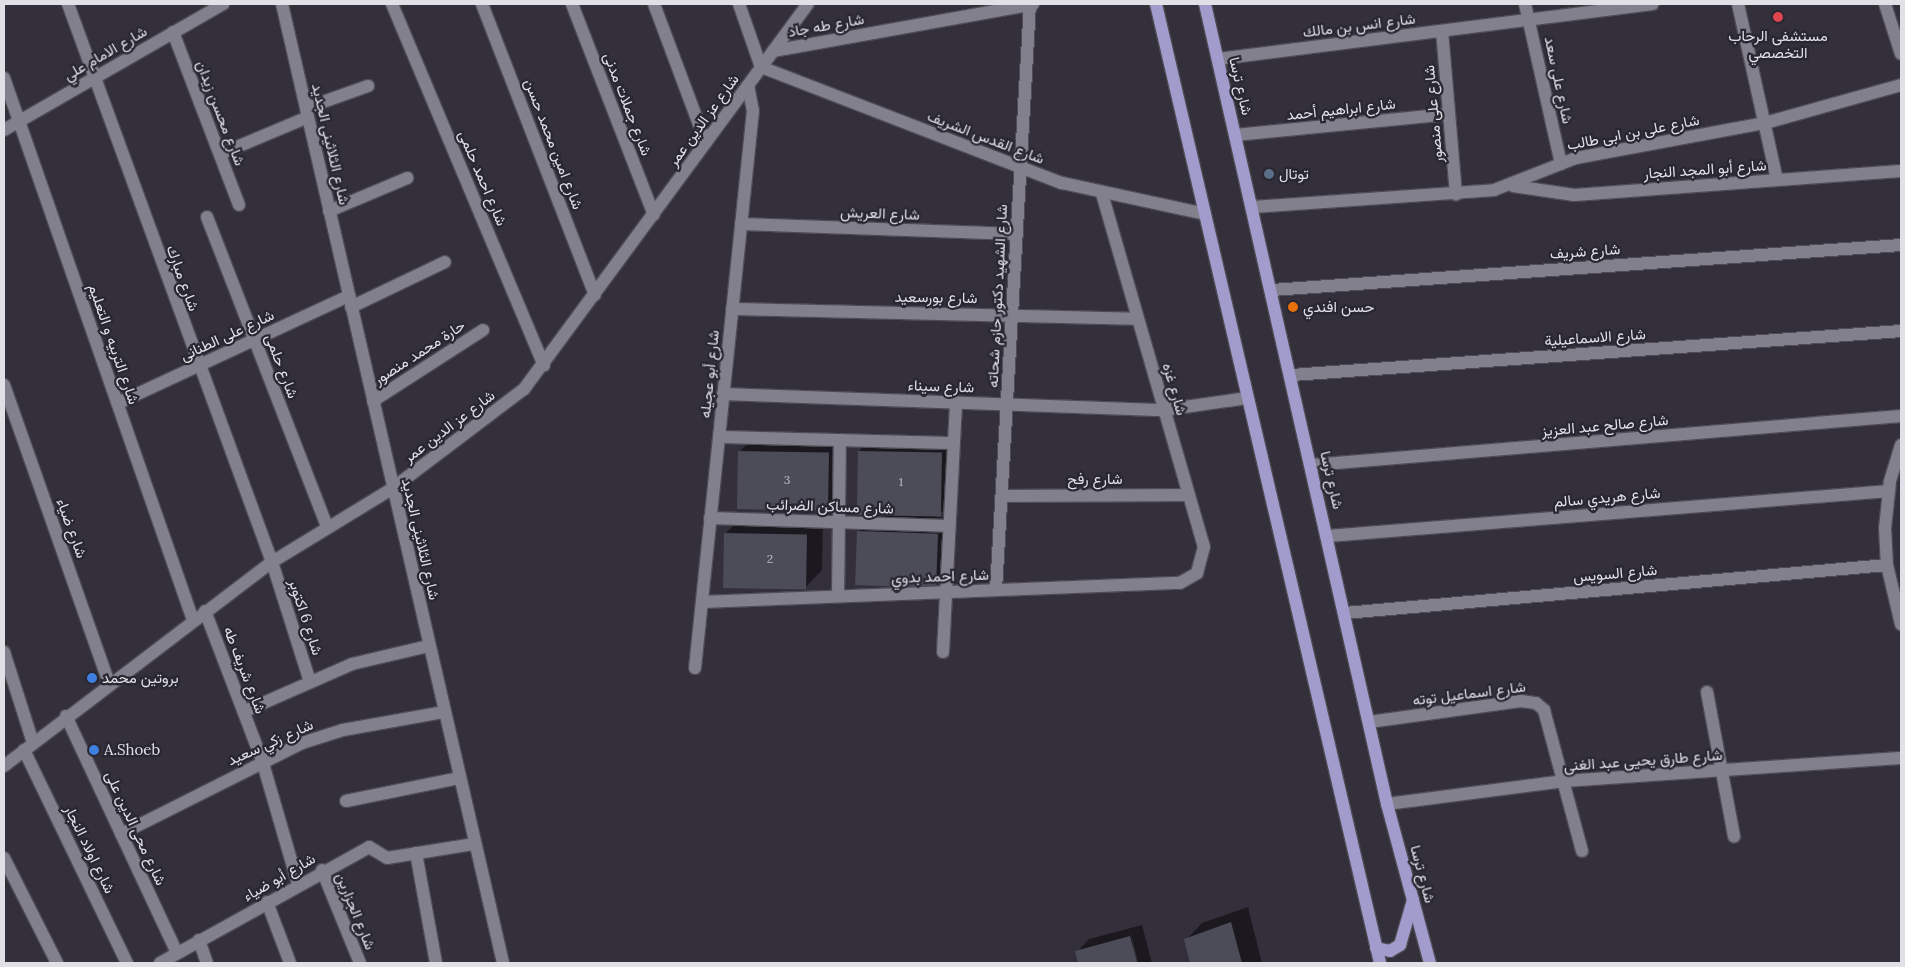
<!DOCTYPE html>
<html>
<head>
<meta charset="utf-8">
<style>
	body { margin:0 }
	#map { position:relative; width:1905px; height:967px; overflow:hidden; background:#33303b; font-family:Lora,Vazirmatn,serif }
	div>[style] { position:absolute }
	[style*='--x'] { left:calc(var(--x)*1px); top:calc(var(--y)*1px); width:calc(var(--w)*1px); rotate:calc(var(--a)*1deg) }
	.shadow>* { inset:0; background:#0007 }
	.building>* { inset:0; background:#4c4c58; transform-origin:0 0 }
	.roads { filter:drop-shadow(1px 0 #4e4c55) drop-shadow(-1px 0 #4e4c55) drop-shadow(0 1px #4e4c55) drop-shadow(0 -1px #4e4c55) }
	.minor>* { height:12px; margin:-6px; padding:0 6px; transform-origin:6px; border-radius:6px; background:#83808d }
	.major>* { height:12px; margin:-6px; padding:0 6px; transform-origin:6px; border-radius:6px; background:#a29ccd }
	.dots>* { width:14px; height:14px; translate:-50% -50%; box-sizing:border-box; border:2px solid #292731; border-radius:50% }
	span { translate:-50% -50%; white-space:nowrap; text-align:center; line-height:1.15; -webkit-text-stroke:4.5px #292731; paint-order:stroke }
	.number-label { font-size:12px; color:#bcbbc3 }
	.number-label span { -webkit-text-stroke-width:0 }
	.street-label { font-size:15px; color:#e1e0e7 }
	.poi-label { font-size:15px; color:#e1e0e7 }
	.left { translate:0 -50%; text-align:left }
	.frame { position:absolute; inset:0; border:5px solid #e1e0e7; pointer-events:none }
</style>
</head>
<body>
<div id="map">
	<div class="shadow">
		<div style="clip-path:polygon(756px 435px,845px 437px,844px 491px,827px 507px,739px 452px)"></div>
		<div style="clip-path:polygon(875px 435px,958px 436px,954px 500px,936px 517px,954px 518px,953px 567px,937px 583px,858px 532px,876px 514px,859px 451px)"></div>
		<div style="clip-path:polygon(742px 517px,823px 519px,822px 570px,806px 587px,725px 534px)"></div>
		<div style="clip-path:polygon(1248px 907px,1262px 963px,1191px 963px,1186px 940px,1202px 923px)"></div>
		<div style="clip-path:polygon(1142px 925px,1152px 963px,1138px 963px,1130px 930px,1136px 963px,1079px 963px,1077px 952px,1089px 939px)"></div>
	</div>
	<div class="building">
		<div style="left:738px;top:451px;width:91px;height:58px;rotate:1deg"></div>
		<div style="left:858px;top:451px;width:84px;height:64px;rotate:1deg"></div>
		<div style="left:857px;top:531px;width:81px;height:54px;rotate:2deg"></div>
		<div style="left:724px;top:533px;width:83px;height:55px;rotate:1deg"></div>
		<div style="clip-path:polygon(1231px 922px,1242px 963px,1190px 963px,1184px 939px)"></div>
		<div style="clip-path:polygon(1130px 936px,1137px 963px,1078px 963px,1075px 951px)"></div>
	</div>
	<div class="roads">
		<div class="minor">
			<div style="--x:68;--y:4;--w:594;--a:69.92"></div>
			<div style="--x:272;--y:562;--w:126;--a:72.4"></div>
			<div style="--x:282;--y:4;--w:984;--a:77.02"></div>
			<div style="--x:392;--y:4;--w:392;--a:67.2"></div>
			<div style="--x:482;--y:4;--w:312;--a:68.8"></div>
			<div style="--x:572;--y:4;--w:226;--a:68.8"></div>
			<div style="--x:654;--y:4;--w:148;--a:69.5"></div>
			<div style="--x:739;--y:4;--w:67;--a:70.8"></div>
			<div style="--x:761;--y:67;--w:323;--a:21.1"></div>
			<div style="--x:1062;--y:183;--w:146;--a:12.2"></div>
			<div style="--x:1525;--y:4;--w:164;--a:77.3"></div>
			<div style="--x:1738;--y:4;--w:180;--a:77.5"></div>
			<div style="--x:1885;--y:4;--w:52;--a:72.3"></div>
			<div style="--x:1442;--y:31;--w:164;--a:85.1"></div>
			<div style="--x:173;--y:32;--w:185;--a:69.1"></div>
			<div style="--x:773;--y:51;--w:264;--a:-10.2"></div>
			<div style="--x:1218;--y:59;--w:438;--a:-7.2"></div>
			<div style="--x:4;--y:78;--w:574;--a:70.78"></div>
			<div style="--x:306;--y:108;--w:66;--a:-19.5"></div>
			<div style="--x:4;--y:130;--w:253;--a:-29.9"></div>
			<div style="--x:1236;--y:135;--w:214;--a:-5.6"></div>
			<div style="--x:220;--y:154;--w:95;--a:-22.8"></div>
			<div style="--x:1513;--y:186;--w:62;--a:8.4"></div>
			<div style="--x:1574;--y:195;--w:328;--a:-4.2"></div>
			<div style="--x:1253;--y:207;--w:242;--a:-4"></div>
			<div style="--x:1494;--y:190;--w:88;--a:-21.3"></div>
			<div style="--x:1576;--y:158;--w:192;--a:-10.5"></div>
			<div style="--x:1765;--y:123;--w:141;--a:-15.6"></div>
			<div style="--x:329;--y:211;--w:85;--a:-22.9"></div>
			<div style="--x:207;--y:217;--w:332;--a:68.8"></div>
			<div style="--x:741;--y:224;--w:276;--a:2.1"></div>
			<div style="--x:1272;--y:290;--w:631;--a:-4.09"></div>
			<div style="--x:351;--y:307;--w:104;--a:-25.6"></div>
			<div style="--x:732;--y:309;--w:406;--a:1.4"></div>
			<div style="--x:1292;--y:375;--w:611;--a:-4.13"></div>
			<div style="--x:4;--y:385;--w:316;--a:70.6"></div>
			<div style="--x:723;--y:394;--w:441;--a:2.1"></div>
			<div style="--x:1164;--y:410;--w:84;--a:-8.2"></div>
			<div style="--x:373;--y:401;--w:131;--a:-32.8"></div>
			<div style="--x:118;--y:403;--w:255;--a:-24.9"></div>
			<div style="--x:719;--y:437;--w:234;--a:1.5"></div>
			<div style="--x:1901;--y:445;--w:39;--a:107"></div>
			<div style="--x:1890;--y:482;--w:46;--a:96.2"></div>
			<div style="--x:1885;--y:528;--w:37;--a:87"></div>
			<div style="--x:1887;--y:565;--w:61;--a:76.7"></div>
			<div style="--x:1312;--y:465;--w:591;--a:-4.76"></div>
			<div style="--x:1002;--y:496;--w:187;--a:-0.3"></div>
			<div style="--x:710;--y:518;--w:239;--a:1.9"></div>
			<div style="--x:1328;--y:536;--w:563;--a:-4.59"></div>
			<div style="--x:996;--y:590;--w:587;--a:-86.68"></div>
			<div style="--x:838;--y:596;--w:156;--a:-89.3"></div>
			<div style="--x:702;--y:602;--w:478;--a:-2.3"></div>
			<div style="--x:1180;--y:583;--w:20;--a:-30"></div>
			<div style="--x:1197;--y:573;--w:27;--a:-75"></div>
			<div style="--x:1204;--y:547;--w:367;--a:-106.1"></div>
			<div style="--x:205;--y:611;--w:160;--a:69.1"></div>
			<div style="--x:262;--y:760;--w:129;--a:73.8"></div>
			<div style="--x:1345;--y:613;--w:544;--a:-5.06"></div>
			<div style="--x:4;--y:652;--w:96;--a:72.3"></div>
			<div style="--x:943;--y:652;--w:250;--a:-87"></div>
			<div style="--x:695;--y:668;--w:560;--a:-84.06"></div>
			<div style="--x:753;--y:111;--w:26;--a:-101"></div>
			<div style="--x:1707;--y:692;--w:147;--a:79.4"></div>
			<div style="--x:245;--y:711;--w:117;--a:-23.7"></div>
			<div style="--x:352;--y:664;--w:79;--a:-13.2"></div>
			<div style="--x:66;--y:716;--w:262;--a:64.9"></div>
			<div style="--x:1369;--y:722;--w:153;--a:-7.9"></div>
			<div style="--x:1521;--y:701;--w:15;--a:8"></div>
			<div style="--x:1536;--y:703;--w:11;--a:41"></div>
			<div style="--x:1544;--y:710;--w:146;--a:74.9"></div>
			<div style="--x:24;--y:750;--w:237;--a:64.2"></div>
			<div style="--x:4;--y:766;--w:337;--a:-37.3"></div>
			<div style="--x:272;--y:562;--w:142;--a:-31.4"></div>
			<div style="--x:393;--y:488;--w:164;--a:-37.1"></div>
			<div style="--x:524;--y:389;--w:478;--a:-53.6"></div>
			<div style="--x:346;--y:801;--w:115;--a:-11.5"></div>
			<div style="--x:1387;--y:804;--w:177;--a:-7.4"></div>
			<div style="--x:1563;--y:781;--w:339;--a:-3.9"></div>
			<div style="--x:121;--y:834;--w:203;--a:-26.7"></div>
			<div style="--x:302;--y:743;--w:43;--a:-17.6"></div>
			<div style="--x:343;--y:730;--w:103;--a:-10.1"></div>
			<div style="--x:416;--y:853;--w:112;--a:79.7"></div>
			<div style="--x:4;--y:858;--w:118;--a:63.2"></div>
			<div style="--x:322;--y:870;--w:100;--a:67.8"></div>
			<div style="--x:267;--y:902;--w:65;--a:69.3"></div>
			<div style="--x:199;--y:940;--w:24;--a:71"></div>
			<div style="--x:160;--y:963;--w:239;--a:-29"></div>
			<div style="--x:369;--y:847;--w:21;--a:31"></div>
			<div style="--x:387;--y:858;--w:87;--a:-9.2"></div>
		</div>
		<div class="major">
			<div style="--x:1156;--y:4;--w:985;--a:76.85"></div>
			<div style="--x:1205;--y:4;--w:820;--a:77.18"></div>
			<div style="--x:1387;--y:804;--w:165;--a:74.9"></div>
			<div style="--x:1376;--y:948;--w:14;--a:12"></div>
			<div style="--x:1390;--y:951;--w:12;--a:-31"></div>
			<div style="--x:1400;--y:945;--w:47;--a:-73.9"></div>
		</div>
	</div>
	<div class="dots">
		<div style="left:1778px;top:17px;background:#e0444e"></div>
		<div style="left:1269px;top:174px;background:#5c6f8a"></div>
		<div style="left:1293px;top:307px;background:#e8710a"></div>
		<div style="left:92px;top:678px;background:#3f7fe0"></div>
		<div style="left:94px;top:750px;background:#3f7fe0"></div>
	</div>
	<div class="number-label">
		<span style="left:787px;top:480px">3</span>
		<span style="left:901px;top:482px">1</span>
		<span style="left:770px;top:559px">2</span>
	</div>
	<div class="street-label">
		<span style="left:826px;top:25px;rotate:-10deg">شارع طه جاد</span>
		<span style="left:1359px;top:25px;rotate:-7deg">شارع انس بن مالك</span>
		<span style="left:105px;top:53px;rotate:-30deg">شارع الامام علي</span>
		<span style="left:1559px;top:80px;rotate:78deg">شارع على سعد</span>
		<span style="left:1241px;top:86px;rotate:77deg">شارع ترسا</span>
		<span style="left:628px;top:104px;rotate:69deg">شارع جملات مدنى</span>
		<span style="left:1341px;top:109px;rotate:-6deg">شارع ابراهيم أحمد</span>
		<span style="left:221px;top:113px;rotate:69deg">شارع محسن زيدان</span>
		<span style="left:1433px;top:114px;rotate:-95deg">شارع على منصور</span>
		<span style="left:703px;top:120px;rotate:-54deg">شارع عز الدين عمر</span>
		<span style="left:1633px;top:132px;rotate:-11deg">شارع على بن ابى طالب</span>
		<span style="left:986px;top:137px;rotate:21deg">شارع القدس الشريف</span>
		<span style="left:331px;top:144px;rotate:77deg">شارع الثلاثينى الجديد</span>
		<span style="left:554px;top:144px;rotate:69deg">شارع امين محمد حسن</span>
		<span style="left:1705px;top:169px;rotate:-4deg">شارع أبو المجد النجار</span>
		<span style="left:483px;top:178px;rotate:67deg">شارع احمد حلمى</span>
		<span style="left:880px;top:213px;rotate:2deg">شارع العريش</span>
		<span style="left:1585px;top:251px;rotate:-4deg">شارع شريف</span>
		<span style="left:183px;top:278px;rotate:70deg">شارع مبارك</span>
		<span style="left:997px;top:296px;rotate:-87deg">شارع الشهيد دكتور حازم شحاته</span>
		<span style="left:936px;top:297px;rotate:1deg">شارع بورسعيد</span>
		<span style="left:227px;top:335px;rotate:-25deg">شارع على الطنانى</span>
		<span style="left:1595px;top:337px;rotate:-4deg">شارع الاسماعيلية</span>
		<span style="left:114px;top:344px;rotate:71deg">شارع التربيه و التعليم</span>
		<span style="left:419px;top:352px;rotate:-33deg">حارة محمد منصور</span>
		<span style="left:282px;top:366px;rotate:69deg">شارع حلمى</span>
		<span style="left:709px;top:374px;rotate:-84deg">شارع أبو عجيله</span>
		<span style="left:941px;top:386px;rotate:2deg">شارع سيناء</span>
		<span style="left:1175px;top:389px;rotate:74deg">شارع غزه</span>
		<span style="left:1605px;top:425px;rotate:-5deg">شارع صالح عبد العزيز</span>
		<span style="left:449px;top:426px;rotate:-37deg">شارع عز الدين عمر</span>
		<span style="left:1095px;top:479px">شارع رفح</span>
		<span style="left:1332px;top:480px;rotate:77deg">شارع ترسا</span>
		<span style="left:1607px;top:497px;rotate:-5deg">شارع هريدي سالم</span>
		<span style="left:830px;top:506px;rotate:2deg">شارع مساكن الضرائب</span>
		<span style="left:72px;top:528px;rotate:70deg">شارع ضياء</span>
		<span style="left:421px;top:539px;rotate:77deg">شارع الثلاثينى الجديد</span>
		<span style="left:1615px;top:573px;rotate:-5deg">شارع السويس</span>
		<span style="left:940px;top:576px;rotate:-2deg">شارع احمد بدوي</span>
		<span style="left:306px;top:617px;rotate:72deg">شارع 6 اكتوبر</span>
		<span style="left:245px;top:670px;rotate:69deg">شارع شريف طه</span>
		<span style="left:1469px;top:693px;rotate:-7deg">شارع اسماعيل توته</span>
		<span style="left:270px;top:742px;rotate:-24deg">شارع زكي سعيد</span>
		<span style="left:1643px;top:760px;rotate:-4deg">شارع طارق يحيى عبد الغنى</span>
		<span style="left:136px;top:828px;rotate:65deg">شارع محى الدين على</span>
		<span style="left:90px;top:849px;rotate:64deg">شارع اولاد النجار</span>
		<span style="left:1423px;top:874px;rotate:75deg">شارع ترسا</span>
		<span style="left:279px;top:877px;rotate:-30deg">شارع أبو ضياء</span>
		<span style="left:356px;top:911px;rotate:68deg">شارع الجزارين</span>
	</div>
	<div class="poi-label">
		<span style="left:1778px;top:44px">مستشفى الرحاب<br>التخصصي</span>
		<span class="left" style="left:1279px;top:174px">توتال</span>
		<span class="left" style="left:1303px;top:307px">حسن افندي</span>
		<span class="left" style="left:102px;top:678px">بروتين محمد</span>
		<span class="left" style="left:104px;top:750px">A.Shoeb</span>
	</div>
	<div class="frame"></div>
</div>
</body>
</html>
